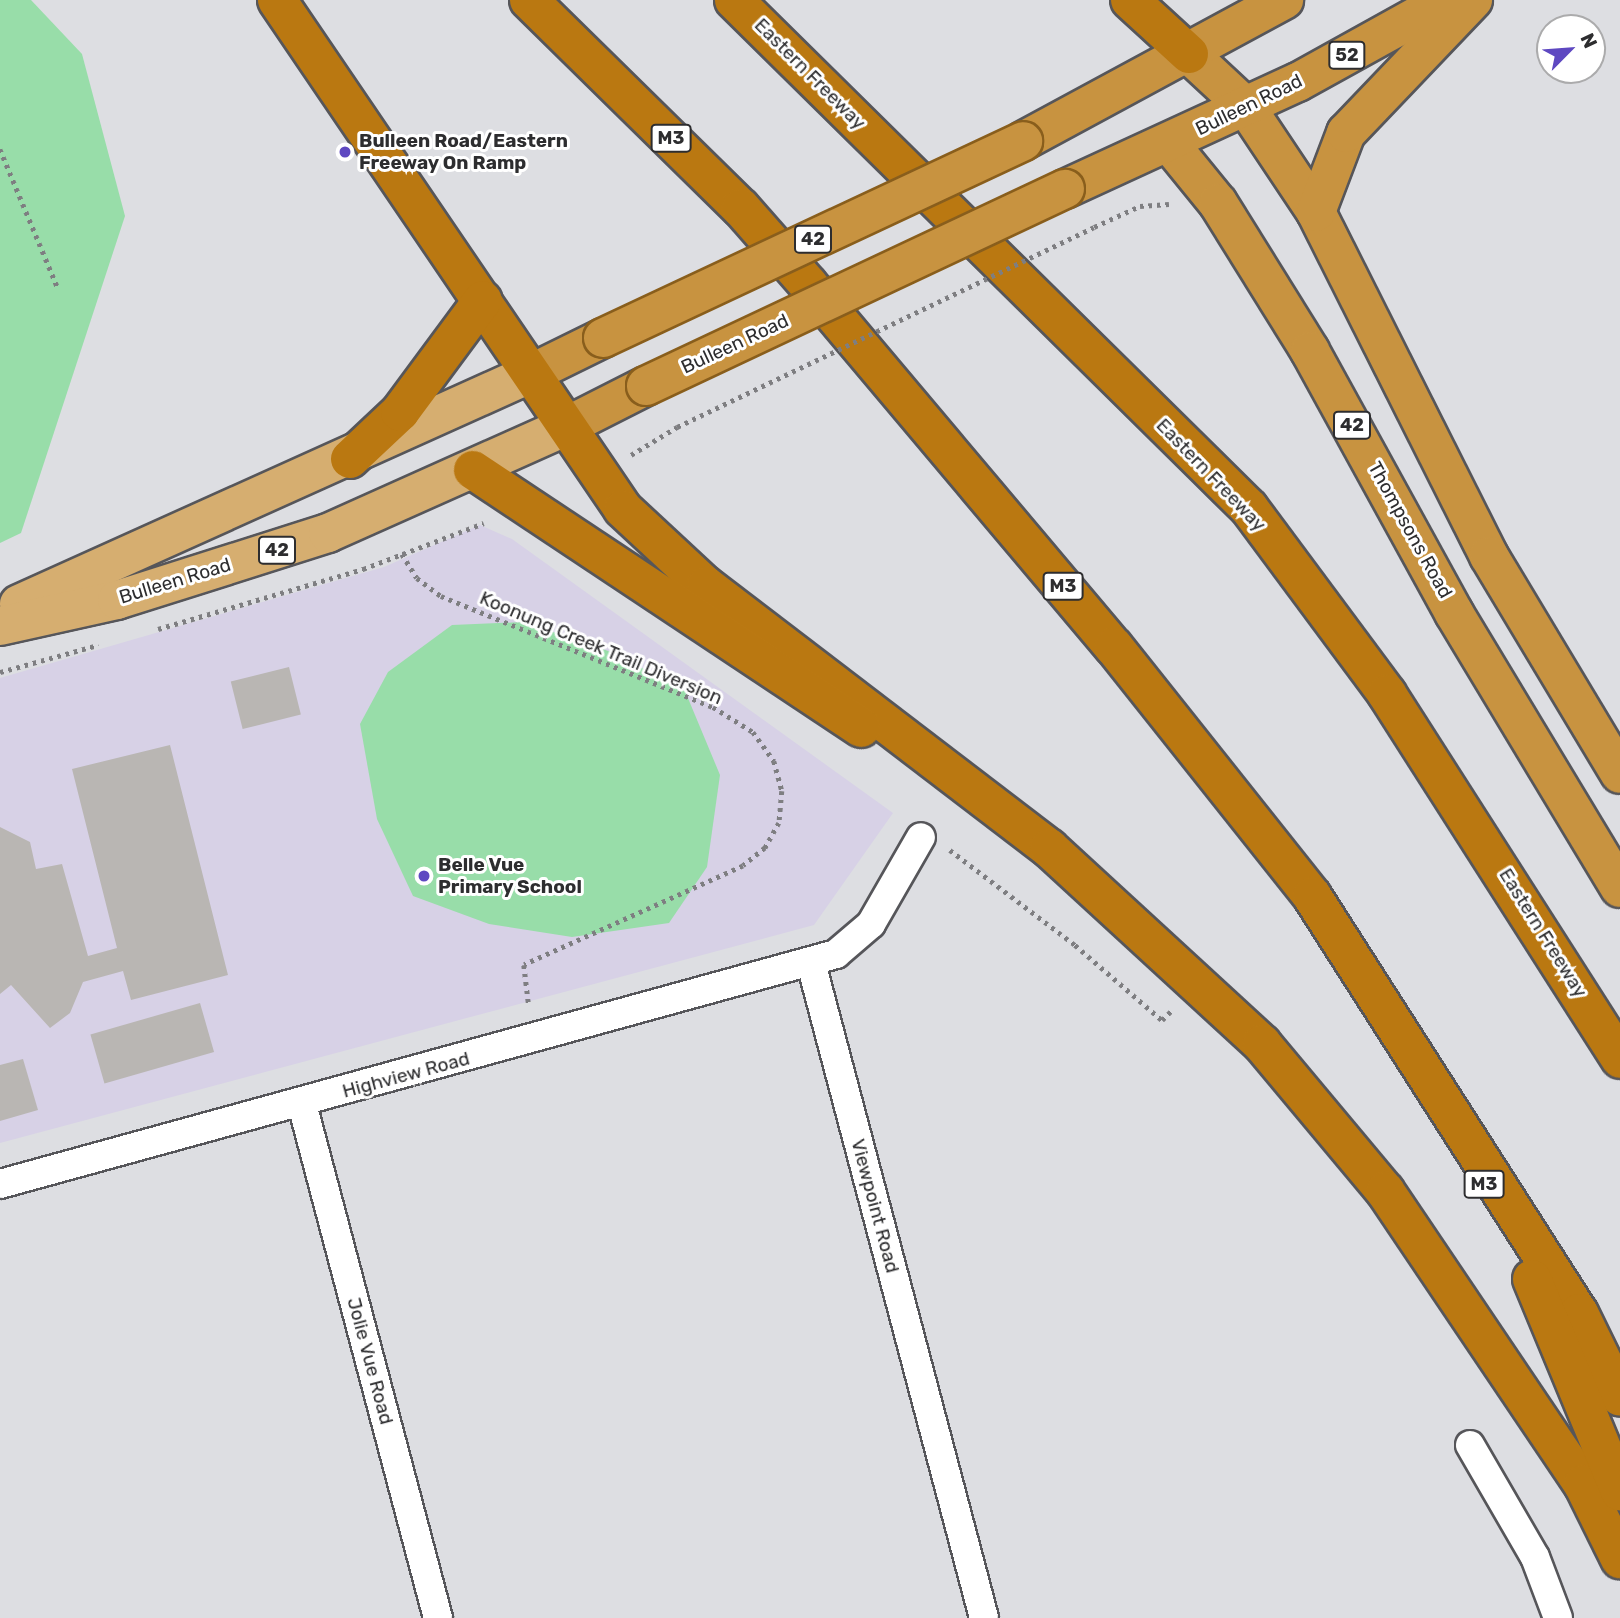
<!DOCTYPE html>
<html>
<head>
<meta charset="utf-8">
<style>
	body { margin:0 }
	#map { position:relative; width:1620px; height:1618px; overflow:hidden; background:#dddee2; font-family:Rubik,sans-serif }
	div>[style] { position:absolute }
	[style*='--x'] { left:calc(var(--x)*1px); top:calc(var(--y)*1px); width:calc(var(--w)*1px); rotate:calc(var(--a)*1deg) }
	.education>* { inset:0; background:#d7d1e6 }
	.green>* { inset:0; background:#98dda9 }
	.building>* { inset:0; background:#b9b6b3; transform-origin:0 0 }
	.path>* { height:4.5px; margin-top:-2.25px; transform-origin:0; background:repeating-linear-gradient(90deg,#7e7e81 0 3.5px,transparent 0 8.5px) }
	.roads { filter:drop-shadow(2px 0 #56565a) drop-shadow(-2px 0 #56565a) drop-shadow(0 2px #56565a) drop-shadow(0 -2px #56565a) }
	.minor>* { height:28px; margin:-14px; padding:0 14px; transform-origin:14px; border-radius:14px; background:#fff }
	.primary>* { height:38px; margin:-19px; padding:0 19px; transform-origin:19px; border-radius:19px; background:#d6ae70 }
	.trunk>* { height:38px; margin:-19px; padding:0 19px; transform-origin:19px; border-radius:19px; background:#c89340 }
	.motorway>* { height:38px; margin:-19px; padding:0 19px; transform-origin:19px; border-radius:19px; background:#ba7811 }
	.path-bridge>* { height:4.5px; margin-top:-2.25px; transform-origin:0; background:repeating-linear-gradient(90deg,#7e7e81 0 3.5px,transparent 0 8.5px) }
	.bridges { filter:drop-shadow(2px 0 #895e1c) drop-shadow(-2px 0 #895e1c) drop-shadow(0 2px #895e1c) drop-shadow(0 -2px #895e1c) }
	.trunk-bridge>* { height:38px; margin:-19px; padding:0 19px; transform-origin:19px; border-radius:19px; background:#c89340 }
	.dots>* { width:19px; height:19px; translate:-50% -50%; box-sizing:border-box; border:4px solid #fff; border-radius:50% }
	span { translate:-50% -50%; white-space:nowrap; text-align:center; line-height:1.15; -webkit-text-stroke:6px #fff; paint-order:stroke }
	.shield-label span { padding:2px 5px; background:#fff; border:2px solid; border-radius:5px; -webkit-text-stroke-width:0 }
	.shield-label { font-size:18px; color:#2d2d2f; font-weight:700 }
	.street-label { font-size:19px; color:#2d2d2f }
	.poi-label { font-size:19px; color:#2d2d2f; font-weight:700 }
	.left { translate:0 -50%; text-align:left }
	.north { position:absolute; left:1536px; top:14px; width:70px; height:70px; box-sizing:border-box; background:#fff; border:2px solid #ababac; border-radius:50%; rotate:65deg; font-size:19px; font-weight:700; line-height:28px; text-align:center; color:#2d2d2f }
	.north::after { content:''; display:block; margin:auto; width:24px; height:32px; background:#5e48c1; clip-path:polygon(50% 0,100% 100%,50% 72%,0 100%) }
</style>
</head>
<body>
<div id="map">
	<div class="education">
		<div style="clip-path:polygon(480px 525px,512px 539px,893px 813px,814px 925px,0 1143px,0 678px,384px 567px)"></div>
	</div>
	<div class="green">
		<div style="clip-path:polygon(0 0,31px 0,82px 54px,125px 216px,21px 533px,0 543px)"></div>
		<div style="clip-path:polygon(524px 622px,614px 653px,685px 691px,720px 775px,707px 867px,669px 923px,572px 937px,489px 924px,413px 896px,377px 819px,360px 724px,388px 672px,452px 625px)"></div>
	</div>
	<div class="building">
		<div style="left:289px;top:667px;width:49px;height:60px;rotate:76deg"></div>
		<div style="clip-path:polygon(170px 745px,228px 975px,131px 1000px,123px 971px,83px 982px,70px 1013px,50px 1028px,11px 985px,0 994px,0 827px,30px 842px,36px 869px,62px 864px,88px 956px,117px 948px,72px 769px)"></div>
		<div style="left:200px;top:1003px;width:51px;height:114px;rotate:74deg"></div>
		<div style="clip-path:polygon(23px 1059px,38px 1110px,0 1121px,0 1065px)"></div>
	</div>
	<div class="path">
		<div style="--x:0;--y:149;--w:151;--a:67.4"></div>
		<div style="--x:1094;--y:227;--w:51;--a:-24.5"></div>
		<div style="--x:1140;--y:206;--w:29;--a:-4"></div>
		<div style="--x:631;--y:455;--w:54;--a:-31.3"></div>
		<div style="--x:402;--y:554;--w:28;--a:58"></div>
		<div style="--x:417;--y:578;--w:30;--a:37"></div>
		<div style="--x:441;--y:596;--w:294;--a:22.2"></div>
		<div style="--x:713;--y:707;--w:47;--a:32"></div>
		<div style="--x:753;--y:732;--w:36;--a:54"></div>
		<div style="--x:774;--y:761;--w:31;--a:75"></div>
		<div style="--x:782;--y:791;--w:32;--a:95"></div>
		<div style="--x:779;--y:823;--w:29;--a:119"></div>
		<div style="--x:765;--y:848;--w:28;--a:141"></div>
		<div style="--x:743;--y:866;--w:240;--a:155.7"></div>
		<div style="--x:524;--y:965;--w:42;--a:83.2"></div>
		<div style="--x:158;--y:629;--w:214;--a:-16.3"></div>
		<div style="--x:363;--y:569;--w:129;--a:-20.8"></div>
		<div style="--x:0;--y:672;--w:102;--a:-15.4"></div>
		<div style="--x:950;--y:850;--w:157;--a:37.2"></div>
		<div style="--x:1075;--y:945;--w:115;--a:40.8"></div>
		<div style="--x:1162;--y:1020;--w:13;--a:-45"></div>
	</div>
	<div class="roads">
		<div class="minor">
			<div style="--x:811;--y:963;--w:677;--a:75.2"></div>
			<div style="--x:302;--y:1104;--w:532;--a:75.18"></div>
			<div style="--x:0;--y:1184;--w:867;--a:-15.38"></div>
			<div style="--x:836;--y:954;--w:46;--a:-40.6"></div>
			<div style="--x:871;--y:924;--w:100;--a:-60.1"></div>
			<div style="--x:1470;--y:1445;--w:129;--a:59.9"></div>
			<div style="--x:1535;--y:1557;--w:65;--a:69.3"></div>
		</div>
		<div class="primary">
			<div style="--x:19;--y:604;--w:565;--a:-24.25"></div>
			<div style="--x:0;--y:626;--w:120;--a:-12.5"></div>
			<div style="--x:117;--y:600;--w:221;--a:-17.6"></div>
			<div style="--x:328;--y:533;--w:262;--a:-24.1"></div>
		</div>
		<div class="trunk">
			<div style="--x:1189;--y:54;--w:78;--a:42.9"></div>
			<div style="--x:1246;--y:107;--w:126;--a:56.3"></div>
			<div style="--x:1316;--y:212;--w:385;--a:63.3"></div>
			<div style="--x:1489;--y:556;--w:254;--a:59"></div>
			<div style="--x:1023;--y:141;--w:297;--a:-28.4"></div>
			<div style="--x:1169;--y:143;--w:77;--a:50.8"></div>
			<div style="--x:1218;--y:203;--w:174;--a:58.1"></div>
			<div style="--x:1310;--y:351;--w:299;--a:61.2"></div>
			<div style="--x:1454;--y:613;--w:321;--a:58.9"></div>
			<div style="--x:1065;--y:189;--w:256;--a:-24.7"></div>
			<div style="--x:1298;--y:82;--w:169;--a:-29"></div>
			<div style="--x:1316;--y:212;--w:85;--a:-69.2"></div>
			<div style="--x:1346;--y:133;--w:184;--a:-46.3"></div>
			<div style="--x:534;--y:372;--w:77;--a:-26.2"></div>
			<div style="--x:567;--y:426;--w:89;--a:-26.9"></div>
		</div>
		<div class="motorway">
			<div style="--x:277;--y:0;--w:615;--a:55.79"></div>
			<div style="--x:623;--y:509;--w:113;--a:42.9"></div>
			<div style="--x:706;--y:586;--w:432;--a:37.4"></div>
			<div style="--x:1049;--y:848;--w:289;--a:42.6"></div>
			<div style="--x:1262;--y:1044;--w:192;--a:50.1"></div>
			<div style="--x:1385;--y:1191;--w:354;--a:56"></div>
			<div style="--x:1583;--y:1484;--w:84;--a:63.7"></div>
			<div style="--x:529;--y:0;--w:297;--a:44.5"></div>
			<div style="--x:741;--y:208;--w:100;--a:48.7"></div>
			<div style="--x:807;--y:283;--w:476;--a:49.9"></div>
			<div style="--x:1114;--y:647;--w:318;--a:51.5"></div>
			<div style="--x:1312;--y:896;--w:495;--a:57.4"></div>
			<div style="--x:1579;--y:1313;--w:93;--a:64"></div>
			<div style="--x:734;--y:0;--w:723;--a:44.61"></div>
			<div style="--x:1249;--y:508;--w:232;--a:53.4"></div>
			<div style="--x:1387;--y:694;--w:433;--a:57.4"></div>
			<div style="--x:1130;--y:0;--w:80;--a:42.5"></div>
			<div style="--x:350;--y:459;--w:69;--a:-43.2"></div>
			<div style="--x:400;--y:412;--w:139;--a:-53.5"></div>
			<div style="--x:473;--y:470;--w:466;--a:33.6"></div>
			<div style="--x:1532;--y:1279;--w:230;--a:67.5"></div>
		</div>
	</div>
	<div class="path-bridge">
		<div style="--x:677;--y:427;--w:462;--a:-25.6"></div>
	</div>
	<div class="bridges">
		<div class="trunk-bridge">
			<div style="--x:603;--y:338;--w:464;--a:-25.1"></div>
			<div style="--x:646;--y:386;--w:463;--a:-25.2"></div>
		</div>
	</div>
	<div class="dots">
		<div style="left:345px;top:152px;background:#5e48c1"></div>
		<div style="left:424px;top:876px;background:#5e48c1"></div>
	</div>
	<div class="shield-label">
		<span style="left:1347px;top:55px">52</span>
		<span style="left:671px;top:138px">M3</span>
		<span style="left:813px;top:239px">42</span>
		<span style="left:1352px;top:425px">42</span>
		<span style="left:277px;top:550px">42</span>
		<span style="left:1063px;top:586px">M3</span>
		<span style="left:1484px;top:1184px">M3</span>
	</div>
	<div class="street-label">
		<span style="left:810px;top:74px;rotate:45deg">Eastern Freeway</span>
		<span style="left:1249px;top:105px;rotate:-26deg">Bulleen Road</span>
		<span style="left:735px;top:344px;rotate:-25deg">Bulleen Road</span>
		<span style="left:1211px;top:475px;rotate:46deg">Eastern Freeway</span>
		<span style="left:1410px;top:530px;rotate:61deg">Thompsons Road</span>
		<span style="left:175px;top:581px;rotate:-17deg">Bulleen Road</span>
		<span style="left:601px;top:648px;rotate:23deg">Koonung Creek Trail Diversion</span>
		<span style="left:1543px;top:933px;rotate:58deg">Eastern Freeway</span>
		<span style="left:406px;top:1075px;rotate:-15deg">Highview Road</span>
		<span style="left:875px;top:1206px;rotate:75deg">Viewpoint Road</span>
		<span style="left:370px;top:1361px;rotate:75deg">Jolie Vue Road</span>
	</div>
	<div class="poi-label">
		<span class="left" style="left:359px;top:152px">Bulleen Road/Eastern<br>Freeway On Ramp</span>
		<span class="left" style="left:438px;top:876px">Belle Vue<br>Primary School</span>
	</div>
	<div class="north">N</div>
</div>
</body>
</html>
